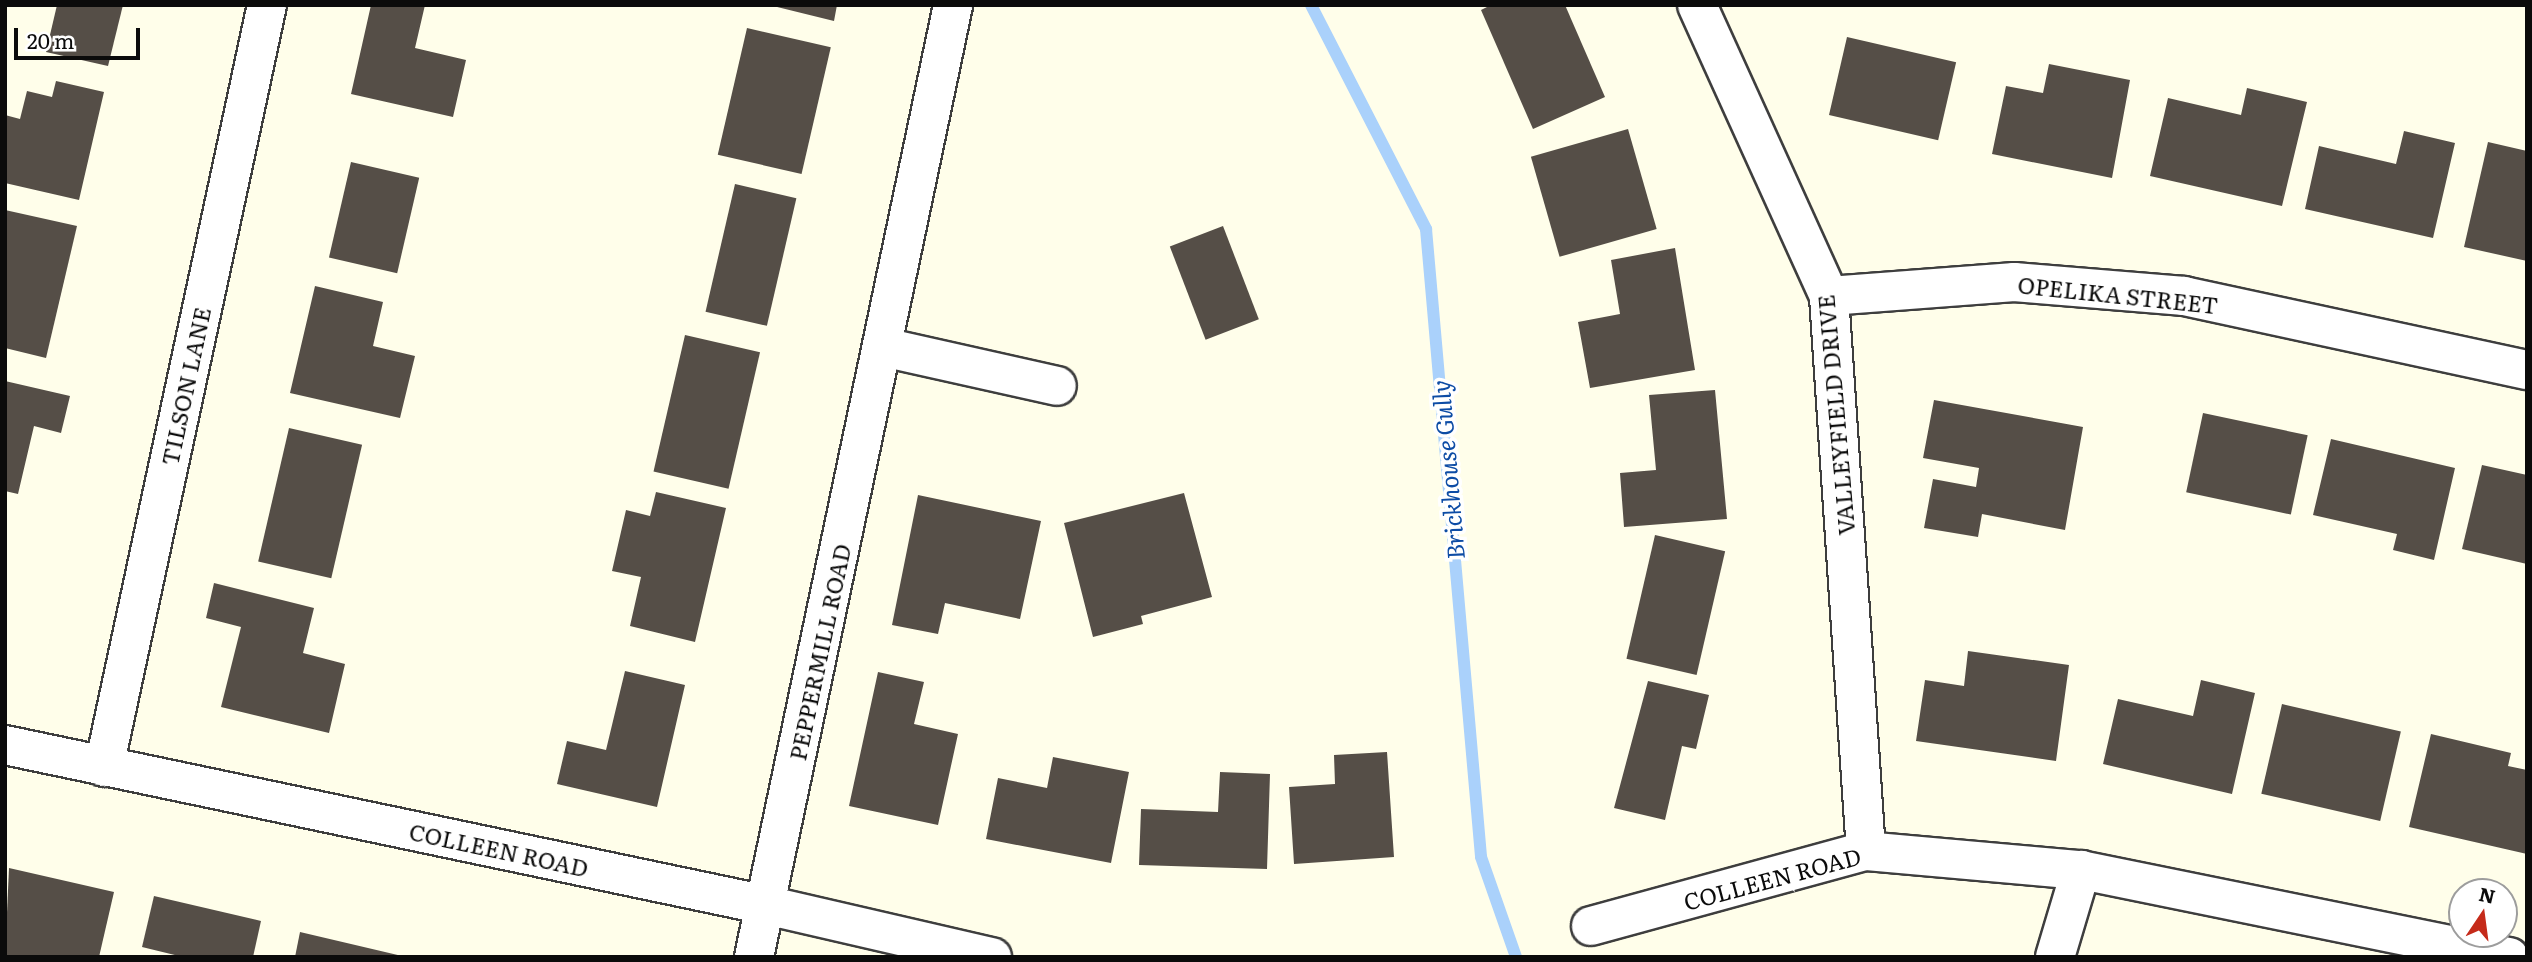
<!DOCTYPE html>
<html>
<head>
<meta charset="utf-8">
<style>
	body { margin:0 }
	#map { position:relative; width:2532px; height:962px; overflow:hidden; background:#fffeea; font-family:Literata,serif }
	div>[style] { position:absolute }
	[style*='--x'] { left:calc(var(--x)*1px); top:calc(var(--y)*1px); width:calc(var(--w)*1px); rotate:calc(var(--a)*1deg) }
	.stream>* { height:12px; margin:-6px; padding:0 6px; transform-origin:6px; border-radius:6px; background:#aad1fb }
	.building>* { inset:0; background:#554e47; transform-origin:0 0 }
	.roads { filter:drop-shadow(2px 0 #3e3e3e) drop-shadow(-2px 0 #3e3e3e) drop-shadow(0 2px #3e3e3e) drop-shadow(0 -2px #3e3e3e) }
	.minor>* { height:38px; margin:-19px; padding:0 19px; transform-origin:19px; border-radius:19px; background:#fff }
	span { translate:-50% -50%; white-space:nowrap; text-align:center; line-height:1.15; -webkit-text-stroke:7px #fff; paint-order:stroke }
	.street-label { font-size:23px; color:#0b0b0b }
	.water-label { font-size:24px; color:#0d4ca5; font-style:italic }
	.frame { position:absolute; inset:0; border:7px solid #0b0b0b; pointer-events:none }
	.north { position:absolute; left:2448px; top:878px; width:70px; height:70px; box-sizing:border-box; background:#fff; border:2px solid #9d9d9d; border-radius:50%; rotate:13deg; font-size:19px; font-weight:700; line-height:28px; text-align:center; color:#0b0b0b }
	.north::after { content:''; display:block; margin:auto; width:24px; height:32px; background:#c52b1a; clip-path:polygon(50% 0,100% 100%,50% 72%,0 100%) }
	.scale { position:absolute; left:14px; top:28px; width:126px; height:32px; box-sizing:border-box; border:4px solid #0b0b0b; border-top:0; padding-left:9px; font-size:21px; line-height:24px; white-space:nowrap; color:#0b0b0b; -webkit-text-stroke:5px #fff; paint-order:stroke }
</style>
</head>
<body>
<div id="map">
	<div class="stream">
		<div style="--x:1311;--y:5;--w:252;--a:62.8"></div>
		<div style="--x:1426;--y:229;--w:630;--a:84.99"></div>
		<div style="--x:1481;--y:857;--w:106;--a:70.7"></div>
	</div>
	<div class="building">
		<div style="clip-path:polygon(57px 5px,123px 5px,108px 66px,46px 52px)"></div>
		<div style="clip-path:polygon(371px 5px,425px 5px,415px 48px,466px 60px,453px 117px,351px 94px)"></div>
		<div style="clip-path:polygon(769px 5px,837px 5px,834px 21px)"></div>
		<div style="clip-path:polygon(1491px 5px,1565px 5px,1605px 97px,1533px 129px,1481px 10px)"></div>
		<div style="left:747px;top:28px;width:86px;height:130px;rotate:13deg"></div>
		<div style="left:1847px;top:37px;width:112px;height:80px;rotate:13deg"></div>
		<div style="clip-path:polygon(2049px 64px,2130px 80px,2112px 178px,1992px 154px,2006px 86px,2043px 93px)"></div>
		<div style="clip-path:polygon(56px 81px,104px 92px,79px 200px,5px 183px,5px 115px,20px 119px,27px 91px,52px 97px)"></div>
		<div style="clip-path:polygon(2247px 88px,2307px 102px,2282px 206px,2150px 176px,2168px 98px,2241px 115px)"></div>
		<div style="left:1628px;top:129px;width:104px;height:101px;rotate:74deg"></div>
		<div style="clip-path:polygon(2404px 131px,2455px 143px,2433px 238px,2305px 209px,2319px 146px,2396px 164px)"></div>
		<div style="clip-path:polygon(2488px 142px,2527px 151px,2527px 261px,2464px 247px)"></div>
		<div style="left:351px;top:162px;width:70px;height:98px;rotate:13deg"></div>
		<div style="left:735px;top:184px;width:63px;height:131px;rotate:13deg"></div>
		<div style="clip-path:polygon(5px 210px,77px 226px,46px 358px,5px 348px)"></div>
		<div style="left:1223px;top:226px;width:100px;height:57px;rotate:69deg"></div>
		<div style="clip-path:polygon(1675px 248px,1695px 370px,1590px 388px,1578px 322px,1620px 314px,1611px 260px)"></div>
		<div style="clip-path:polygon(315px 286px,383px 302px,373px 346px,415px 356px,400px 418px,290px 393px)"></div>
		<div style="left:685px;top:335px;width:77px;height:140px;rotate:13deg"></div>
		<div style="clip-path:polygon(5px 381px,70px 396px,61px 433px,34px 426px,18px 494px,5px 491px)"></div>
		<div style="clip-path:polygon(1715px 390px,1727px 519px,1624px 527px,1620px 473px,1656px 470px,1649px 395px)"></div>
		<div style="clip-path:polygon(1934px 400px,2083px 427px,2065px 530px,1982px 514px,1978px 537px,1924px 528px,1933px 479px,1976px 487px,1979px 468px,1923px 458px)"></div>
		<div style="left:2203px;top:413px;width:107px;height:81px;rotate:12deg"></div>
		<div style="left:289px;top:428px;width:75px;height:137px;rotate:13deg"></div>
		<div style="clip-path:polygon(2331px 439px,2455px 468px,2434px 560px,2393px 550px,2397px 534px,2313px 515px)"></div>
		<div style="clip-path:polygon(2482px 465px,2527px 475px,2527px 564px,2462px 549px)"></div>
		<div style="clip-path:polygon(656px 492px,726px 508px,695px 642px,630px 626px,641px 577px,612px 571px,626px 510px,650px 516px)"></div>
		<div style="clip-path:polygon(1184px 493px,1212px 597px,1141px 616px,1143px 624px,1093px 637px,1064px 523px)"></div>
		<div style="clip-path:polygon(918px 495px,1041px 521px,1020px 619px,945px 603px,938px 634px,892px 625px)"></div>
		<div style="left:1655px;top:535px;width:72px;height:127px;rotate:13deg"></div>
		<div style="clip-path:polygon(214px 583px,314px 608px,303px 653px,345px 664px,329px 733px,221px 707px,241px 627px,206px 618px)"></div>
		<div style="clip-path:polygon(1968px 651px,2069px 665px,2056px 761px,1916px 741px,1925px 680px,1964px 686px)"></div>
		<div style="clip-path:polygon(625px 671px,685px 685px,657px 807px,557px 784px,567px 741px,606px 750px)"></div>
		<div style="clip-path:polygon(878px 672px,924px 682px,914px 724px,958px 734px,938px 825px,849px 806px)"></div>
		<div style="clip-path:polygon(2201px 680px,2255px 693px,2232px 794px,2103px 764px,2118px 699px,2193px 716px)"></div>
		<div style="clip-path:polygon(1648px 681px,1709px 695px,1696px 749px,1682px 746px,1665px 820px,1614px 808px)"></div>
		<div style="left:2282px;top:704px;width:122px;height:92px;rotate:13deg"></div>
		<div style="clip-path:polygon(2431px 734px,2511px 753px,2508px 766px,2527px 770px,2527px 854px,2409px 827px)"></div>
		<div style="clip-path:polygon(1387px 752px,1394px 857px,1294px 864px,1289px 787px,1335px 784px,1334px 755px)"></div>
		<div style="clip-path:polygon(1053px 757px,1129px 772px,1111px 863px,986px 839px,998px 778px,1047px 788px)"></div>
		<div style="clip-path:polygon(1220px 772px,1270px 774px,1267px 869px,1139px 865px,1141px 809px,1218px 812px)"></div>
		<div style="clip-path:polygon(9px 868px,114px 892px,99px 957px,5px 957px)"></div>
		<div style="clip-path:polygon(154px 896px,261px 921px,253px 957px,183px 957px,142px 947px)"></div>
		<div style="clip-path:polygon(300px 932px,402px 956px,402px 957px,295px 957px)"></div>
	</div>
	<div class="roads">
		<div class="minor">
			<div style="--x:1697;--y:5;--w:320;--a:65.6"></div>
			<div style="--x:1829;--y:296;--w:556;--a:86.19"></div>
			<div style="--x:1829;--y:296;--w:186;--a:-4.3"></div>
			<div style="--x:2014;--y:282;--w:171;--a:4.7"></div>
			<div style="--x:2184;--y:296;--w:351;--a:12.2"></div>
			<div style="--x:883;--y:347;--w:178;--a:12.6"></div>
			<div style="--x:5;--y:745;--w:778;--a:11.87"></div>
			<div style="--x:766;--y:905;--w:232;--a:13"></div>
			<div style="--x:104;--y:767;--w:779;--a:-77.93"></div>
			<div style="--x:1591;--y:926;--w:285;--a:-15.3"></div>
			<div style="--x:1866;--y:851;--w:216;--a:5.1"></div>
			<div style="--x:2081;--y:870;--w:437;--a:11.5"></div>
			<div style="--x:754;--y:957;--w:973;--a:-78.19"></div>
			<div style="--x:2055;--y:957;--w:91;--a:-73.4"></div>
		</div>
	</div>
	<div class="street-label">
		<span style="left:2118px;top:294px;rotate:6deg">OPELIKA STREET</span>
		<span style="left:185px;top:386px;rotate:-78deg">TILSON LANE</span>
		<span style="left:1835px;top:415px;rotate:-95deg">VALLEYFIELD DRIVE</span>
		<span style="left:819px;top:652px;rotate:-78deg">PEPPERMILL ROAD</span>
		<span style="left:499px;top:849px;rotate:12deg">COLLEEN ROAD</span>
		<span style="left:1772px;top:878px;rotate:-15deg">COLLEEN ROAD</span>
	</div>
	<div class="water-label">
		<span style="left:1447px;top:470px;rotate:-95deg">Brickhouse Gully</span>
	</div>
	<div class="frame"></div>
	<div class="north">N</div>
	<div class="scale">20 m</div>
</div>
</body>
</html>
